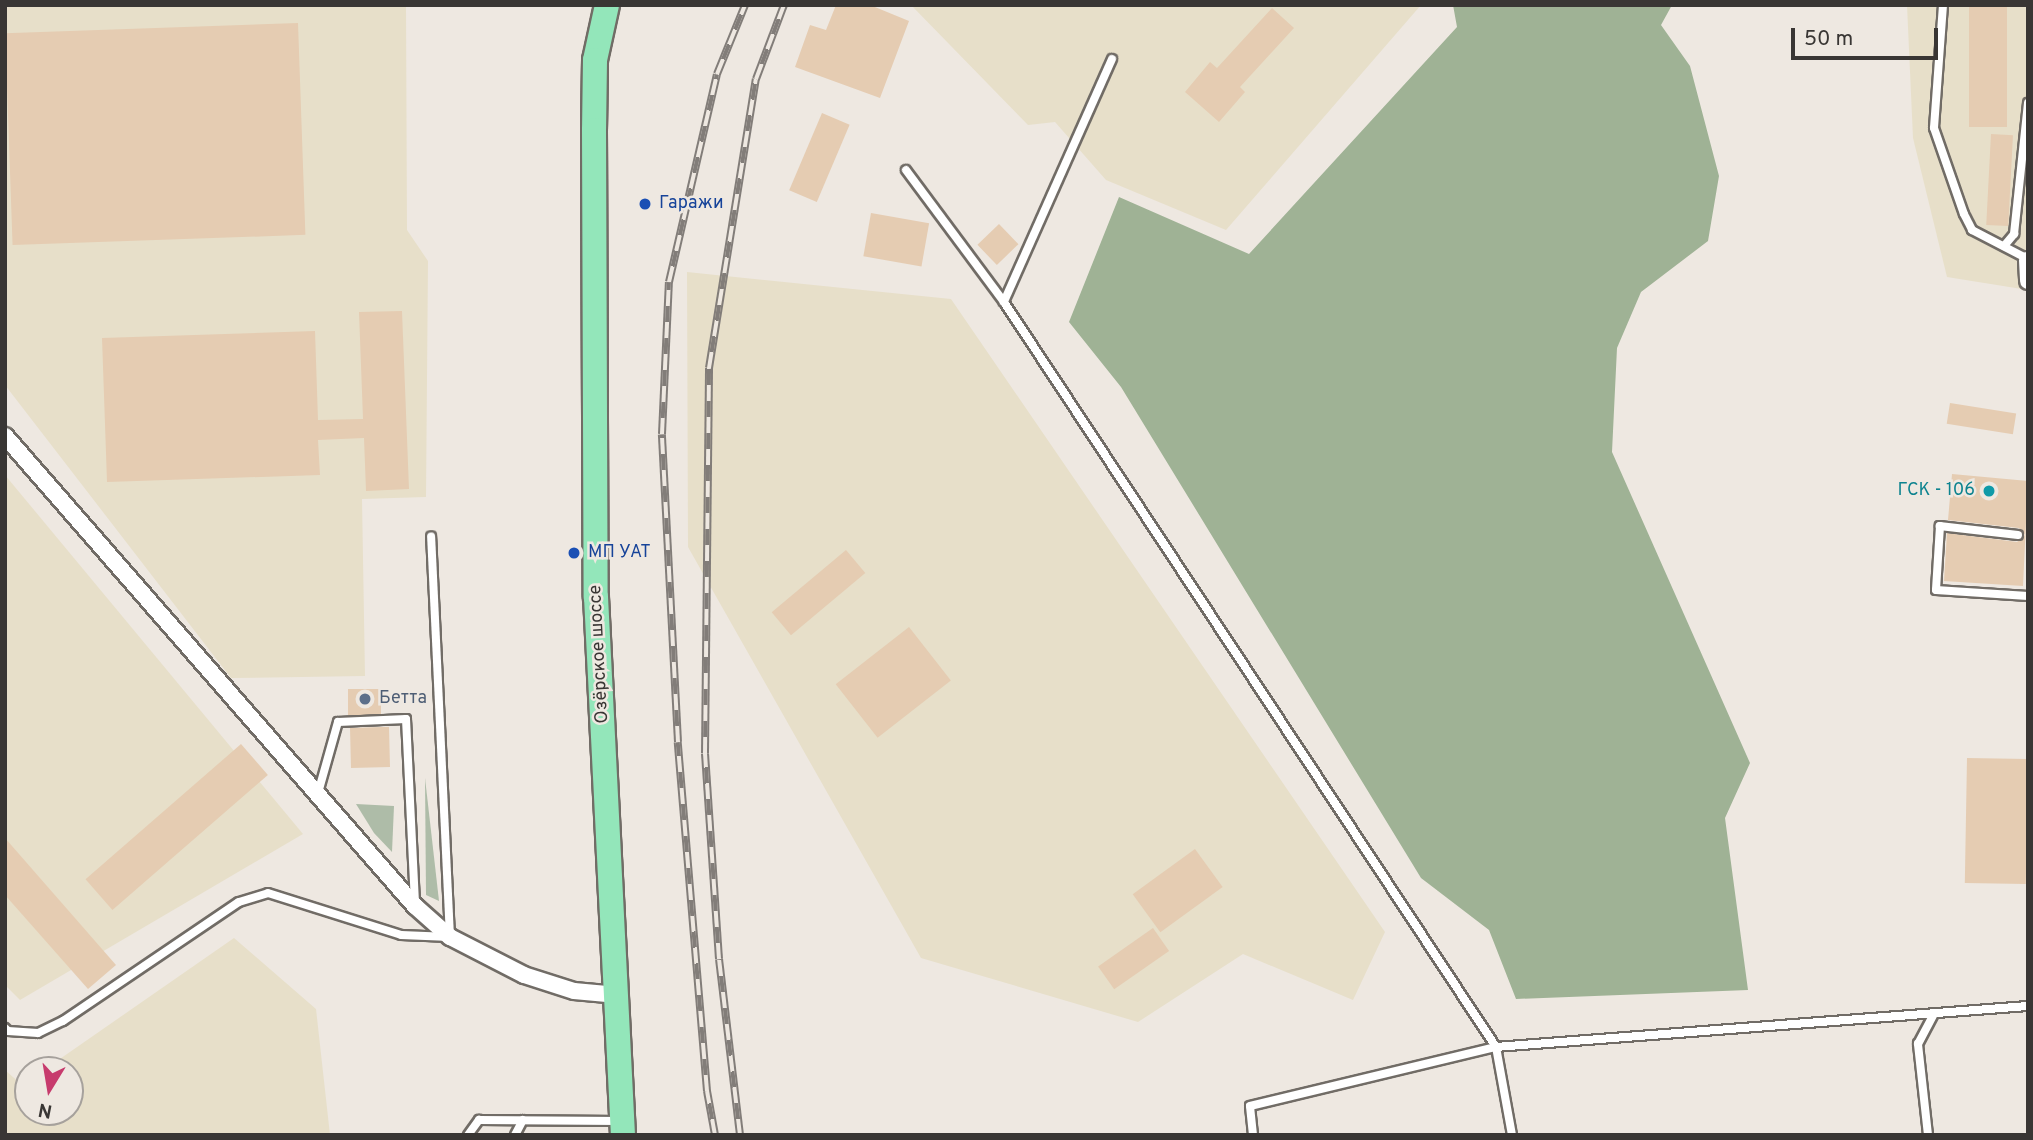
<!DOCTYPE html>
<html>
<head>
<meta charset="utf-8">
<style>
	body { margin:0 }
	#map { position:relative; width:2033px; height:1140px; overflow:hidden; background:#eee8e1; font-family:Overpass,sans-serif }
	div>[style] { position:absolute }
	[style*='--x'] { left:calc(var(--x)*1px); top:calc(var(--y)*1px); width:calc(var(--w)*1px); rotate:calc(var(--a)*1deg) }
	.industrial>* { inset:0; background:#e7dfc9 }
	.green>* { inset:0; background:#aebca8 }
	.forest>* { inset:0; background:#9fb295 }
	.building>* { inset:0; background:#e5ccb2; transform-origin:0 0 }
	.roads { filter:drop-shadow(2px 0 #716c66) drop-shadow(-2px 0 #716c66) drop-shadow(0 2px #716c66) drop-shadow(0 -2px #716c66) }
	.lane>* { height:8px; margin:-4px; padding:0 4px; transform-origin:4px; border-radius:4px; background:#fff }
	.street>* { height:16px; margin:-8px; padding:0 8px; transform-origin:8px; border-radius:8px; background:#fff }
	.primary>* { height:24px; margin:-12px; padding:0 12px; transform-origin:12px; border-radius:12px; background:#93e6ba }
	.rail>* { height:8px; margin-top:-4px; transform-origin:0; background:repeating-linear-gradient(90deg,#eee8e1 0 16px,#827d79 0 32px); box-sizing:border-box; border-block:2px solid #827d79 }
	.dots>* { width:19px; height:19px; translate:-50% -50%; box-sizing:border-box; border:4px solid #eee8e1; border-radius:50% }
	span { translate:-50% -50%; white-space:nowrap; text-align:center; line-height:1.15; -webkit-text-stroke:5px #eee8e1; paint-order:stroke }
	.transit-label { font-size:18px; color:#164399 }
	.left { translate:0 -50%; text-align:left }
	.culture-label { font-size:18px; color:#0d838f }
	.right { translate:-100% -50%; text-align:right }
	.street-label { font-size:18px; color:#393634 }
	.service-label { font-size:18px; color:#4e5e75 }
	.frame { position:absolute; inset:0; border:7px solid #393634; pointer-events:none }
	.north { position:absolute; left:14px; top:1056px; width:70px; height:70px; box-sizing:border-box; background:#eee8e1; border:2px solid #a6a19c; border-radius:50%; rotate:191deg; font-size:19px; font-weight:700; line-height:28px; text-align:center; color:#393634 }
	.north::after { content:''; display:block; margin:auto; width:24px; height:32px; background:#c73b6d; clip-path:polygon(50% 0,100% 100%,50% 72%,0 100%) }
	.scale { position:absolute; left:1791px; top:28px; width:147px; height:32px; box-sizing:border-box; border:4px solid #393634; border-top:0; padding-left:9px; font-size:21px; line-height:24px; white-space:nowrap; color:#393634; -webkit-text-stroke:5px #eee8e1; paint-order:stroke }
</style>
</head>
<body>
<div id="map">
	<div class="industrial">
		<div style="clip-path:polygon(5px 5px,406px 5px,407px 230px,428px 261px,426px 497px,362px 499px,365px 676px,231px 678px,5px 385px)"></div>
		<div style="clip-path:polygon(911px 5px,1421px 5px,1226px 230px,1106px 180px,1055px 122px,1028px 125px)"></div>
		<div style="clip-path:polygon(1907px 5px,2028px 5px,2028px 290px,1947px 277px,1913px 138px)"></div>
		<div style="clip-path:polygon(687px 272px,951px 299px,1385px 932px,1353px 1000px,1243px 954px,1138px 1022px,921px 958px,688px 547px)"></div>
		<div style="clip-path:polygon(5px 475px,303px 834px,20px 1000px,5px 985px)"></div>
		<div style="clip-path:polygon(234px 938px,316px 1009px,330px 1135px,5px 1135px,5px 1070px,22px 1085px,28px 1081px,28px 1112px,70px 1112px,70px 1070px,44px 1070px)"></div>
	</div>
	<div class="green">
		<div style="clip-path:polygon(425px 778px,439px 901px,426px 895px)"></div>
		<div style="clip-path:polygon(356px 804px,394px 806px,392px 852px,374px 833px)"></div>
	</div>
	<div class="forest">
		<div style="clip-path:polygon(1453px 5px,1672px 5px,1661px 25px,1690px 66px,1719px 176px,1708px 241px,1641px 292px,1617px 348px,1612px 452px,1750px 763px,1725px 818px,1748px 990px,1516px 999px,1489px 930px,1421px 878px,1121px 387px,1069px 322px,1119px 197px,1249px 254px,1457px 27px)"></div>
	</div>
	<div class="building">
		<div style="clip-path:polygon(836px 5px,870px 5px,909px 21px,880px 98px,795px 67px,810px 25px,826px 30px)"></div>
		<div style="left:1969px;top:5px;width:38px;height:122px"></div>
		<div style="clip-path:polygon(1272px 8px,1294px 28px,1240px 87px,1245px 92px,1219px 122px,1185px 92px,1210px 62px,1217px 68px)"></div>
		<div style="left:298px;top:23px;width:212px;height:293px;rotate:88deg"></div>
		<div style="left:822px;top:113px;width:30px;height:84px;rotate:23deg"></div>
		<div style="left:1991px;top:134px;width:22px;height:91px;rotate:3deg"></div>
		<div style="left:871px;top:213px;width:59px;height:44px;rotate:10deg"></div>
		<div style="left:999px;top:224px;width:28px;height:30px;rotate:46deg"></div>
		<div style="clip-path:polygon(402px 311px,409px 489px,366px 491px,364px 438px,318px 440px,320px 475px,107px 482px,102px 338px,315px 331px,318px 420px,363px 419px,359px 312px)"></div>
		<div style="left:1950px;top:403px;width:67px;height:21px;rotate:9deg"></div>
		<div style="clip-path:polygon(1952px 474px,2028px 481px,2023px 586px,1944px 581px,1947px 533px,2017px 542px,2025px 535px,2019px 528px,1948px 520px)"></div>
		<div style="left:846px;top:550px;width:30px;height:97px;rotate:50deg"></div>
		<div style="left:909px;top:627px;width:68px;height:93px;rotate:52deg"></div>
		<div style="left:348px;top:689px;width:33px;height:26px"></div>
		<div style="clip-path:polygon(382px 727px,389px 727px,390px 767px,351px 768px,350px 728px)"></div>
		<div style="left:241px;top:744px;width:41px;height:206px;rotate:49deg"></div>
		<div style="left:1967px;top:758px;width:61px;height:125px;rotate:1deg"></div>
		<div style="clip-path:polygon(5px 838px,116px 965px,88px 989px,5px 895px)"></div>
		<div style="left:1195px;top:849px;width:47px;height:77px;rotate:54deg"></div>
		<div style="left:1153px;top:928px;width:28px;height:67px;rotate:55deg"></div>
	</div>
	<div class="roads">
		<div class="lane">
			<div style="--x:1943;--y:5;--w:123;--a:94.2"></div>
			<div style="--x:1934;--y:128;--w:91;--a:70.8"></div>
			<div style="--x:1964;--y:214;--w:18;--a:63"></div>
			<div style="--x:1972;--y:230;--w:63;--a:27.4"></div>
			<div style="--x:1112;--y:59;--w:266;--a:114"></div>
			<div style="--x:1004;--y:302;--w:893;--a:56.56"></div>
			<div style="--x:1496;--y:1047;--w:534;--a:-4.41"></div>
			<div style="--x:906;--y:170;--w:164;--a:53.4"></div>
			<div style="--x:2004;--y:246;--w:16;--a:-50"></div>
			<div style="--x:2014;--y:234;--w:132;--a:-83.9"></div>
			<div style="--x:2018;--y:535;--w:79;--a:-173.4"></div>
			<div style="--x:1940;--y:526;--w:64;--a:93.6"></div>
			<div style="--x:1936;--y:590;--w:92;--a:3.7"></div>
			<div style="--x:318;--y:793;--w:74;--a:-74.3"></div>
			<div style="--x:338;--y:722;--w:68;--a:-2.5"></div>
			<div style="--x:406;--y:719;--w:184;--a:87.2"></div>
			<div style="--x:5;--y:1028;--w:4;--a:45"></div>
			<div style="--x:8;--y:1031;--w:30;--a:4"></div>
			<div style="--x:38;--y:1033;--w:28;--a:-26"></div>
			<div style="--x:63;--y:1021;--w:212;--a:-34.1"></div>
			<div style="--x:239;--y:902;--w:30;--a:-17"></div>
			<div style="--x:268;--y:893;--w:139;--a:17.5"></div>
			<div style="--x:401;--y:935;--w:49;--a:2.3"></div>
			<div style="--x:450;--y:937;--w:401;--a:-92.7"></div>
			<div style="--x:468;--y:1135;--w:19;--a:-54"></div>
			<div style="--x:479;--y:1120;--w:141;--a:0.4"></div>
			<div style="--x:515;--y:1135;--w:17;--a:-62"></div>
			<div style="--x:1253;--y:1135;--w:29;--a:-96"></div>
			<div style="--x:1250;--y:1106;--w:253;--a:-13.5"></div>
			<div style="--x:1496;--y:1047;--w:89;--a:79.7"></div>
			<div style="--x:1928;--y:1135;--w:92;--a:-96.3"></div>
			<div style="--x:1918;--y:1044;--w:32;--a:-62"></div>
		</div>
		<div class="street">
			<div style="--x:2027;--y:260;--w:21;--a:87"></div>
			<div style="--x:5;--y:436;--w:624;--a:48.9"></div>
			<div style="--x:415;--y:906;--w:47;--a:41.5"></div>
			<div style="--x:450;--y:937;--w:83;--a:27.2"></div>
			<div style="--x:524;--y:975;--w:52;--a:17.7"></div>
			<div style="--x:574;--y:991;--w:44;--a:5.2"></div>
		</div>
		<div class="primary">
			<div style="--x:607;--y:5;--w:56;--a:102.3"></div>
			<div style="--x:595;--y:60;--w:70;--a:90.8"></div>
			<div style="--x:594;--y:130;--w:467;--a:89.8"></div>
			<div style="--x:596;--y:597;--w:539;--a:87.13"></div>
		</div>
	</div>
	<div class="rail">
		<div style="--x:715;--y:1135;--w:45;--a:-100.3"></div>
		<div style="--x:707;--y:1091;--w:350;--a:-94.8"></div>
		<div style="--x:678;--y:742;--w:308;--a:-93"></div>
		<div style="--x:662;--y:434;--w:152;--a:-87.4"></div>
		<div style="--x:669;--y:282;--w:213;--a:-77"></div>
		<div style="--x:717;--y:74;--w:74;--a:-67.9"></div>
		<div style="--x:740;--y:1135;--w:177;--a:-96.8"></div>
		<div style="--x:719;--y:959;--w:206;--a:-93.9"></div>
		<div style="--x:705;--y:753;--w:385;--a:-89.4"></div>
		<div style="--x:709;--y:368;--w:293;--a:-80.8"></div>
		<div style="--x:756;--y:79;--w:79;--a:-69.3"></div>
	</div>
	<div class="dots">
		<div style="left:645px;top:204px;background:#1a4fb4"></div>
		<div style="left:1989px;top:491px;background:#0f9aa8"></div>
		<div style="left:574px;top:553px;background:#1a4fb4"></div>
		<div style="left:365px;top:699px;background:#5c6f8a"></div>
	</div>
	<div class="transit-label">
		<span class="left" style="left:659px;top:204px">Гаражи</span>
		<span class="left" style="left:588px;top:553px">МП УАТ</span>
	</div>
	<div class="culture-label">
		<span class="right" style="left:1975px;top:491px">ГСК - 106</span>
	</div>
	<div class="street-label">
		<span style="left:600px;top:654px;rotate:-93deg">Озёрское шоссе</span>
	</div>
	<div class="service-label">
		<span class="left" style="left:379px;top:699px">Бетта</span>
	</div>
	<div class="frame"></div>
	<div class="north">N</div>
	<div class="scale">50 m</div>
</div>
</body>
</html>
